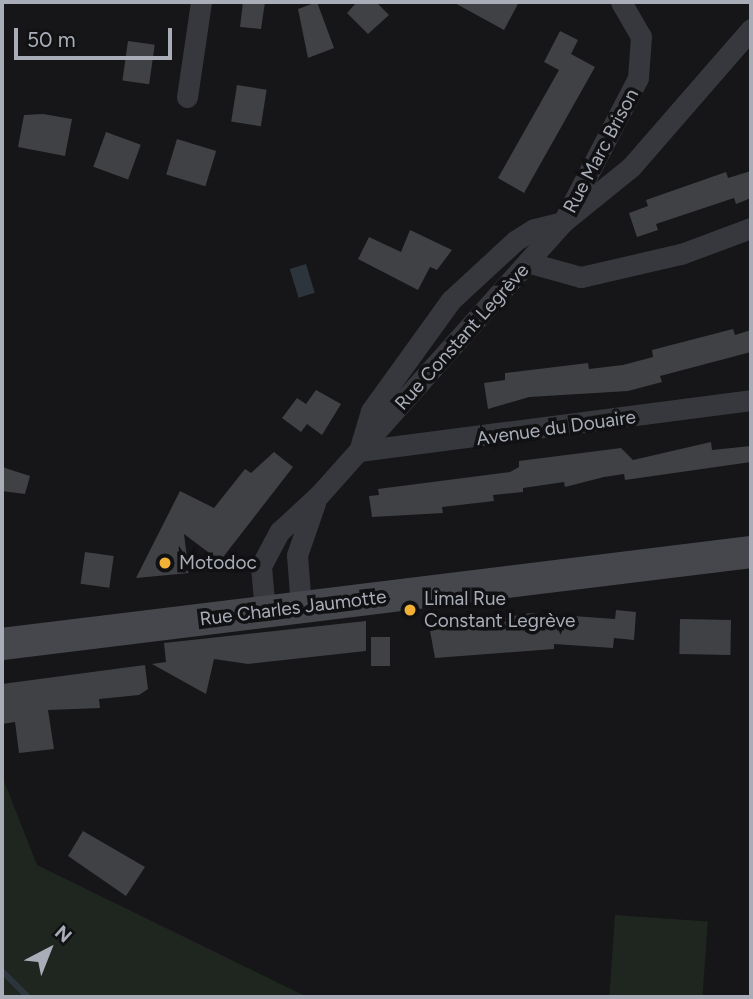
<!DOCTYPE html>
<html>
<head>
<meta charset="utf-8">
<style>
	body { margin:0 }
	#map { position:relative; width:753px; height:999px; overflow:hidden; background:#161618; font-family:Figtree,sans-serif }
	div>[style] { position:absolute }
	[style*='--x'] { left:calc(var(--x)*1px); top:calc(var(--y)*1px); width:calc(var(--w)*1px); rotate:calc(var(--a)*1deg) }
	.green>* { inset:0; background:#1e261f; transform-origin:0 0 }
	.water>* { inset:0; background:#2c353c; transform-origin:0 0 }
	.stream>* { height:6px; margin:-3px; padding:0 3px; transform-origin:3px; border-radius:3px; background:#2c353c }
	.building>* { inset:0; background:#404145; transform-origin:0 0 }
	.street>* { height:21px; margin:-10.5px; padding:0 10.5px; transform-origin:10.5px; border-radius:10.5px; background:#37383d }
	.secondary>* { height:32px; margin:-16px; padding:0 16px; transform-origin:16px; border-radius:16px; background:#45474d }
	.dots>* { width:19px; height:19px; translate:-50% -50%; box-sizing:border-box; border:4px solid #111113; border-radius:50% }
	span { translate:-50% -50%; white-space:nowrap; text-align:center; line-height:1.15; -webkit-text-stroke:7px #111113; paint-order:stroke }
	.street-label { font-size:19px; color:#a8adb8 }
	.poi-label { font-size:19px; color:#a8adb8 }
	.left { translate:0 -50%; text-align:left }
	.frame { position:absolute; inset:0; border:4px solid #a8adb8; pointer-events:none }
	.north { position:absolute; left:14px; top:915px; width:70px; height:70px; -webkit-text-stroke:5px #111113; paint-order:stroke; rotate:42deg; font-size:19px; font-weight:700; line-height:28px; text-align:center; color:#a8adb8 }
	.north::after { content:''; display:block; margin:auto; width:24px; height:32px; background:#a8adb8; clip-path:polygon(50% 0,100% 100%,50% 72%,0 100%) }
	.scale { position:absolute; left:14px; top:28px; width:158px; height:32px; box-sizing:border-box; border:4px solid #a8adb8; border-top:0; padding-left:9px; font-size:21px; line-height:24px; white-space:nowrap; color:#a8adb8; -webkit-text-stroke:5px #111113; paint-order:stroke }
</style>
</head>
<body>
<div id="map">
	<div class="green">
		<div style="clip-path:polygon(2px 776px,37px 865px,307px 997px,2px 997px)"></div>
		<div style="left:615px;top:915px;width:93px;height:82px;rotate:4deg"></div>
	</div>
	<div class="water">
		<div style="left:306px;top:264px;width:30px;height:17px;rotate:73deg"></div>
	</div>
	<div class="stream">
		<div style="--x:2;--y:971;--w:37;--a:45"></div>
	</div>
	<div class="building">
		<div style="clip-path:polygon(243px 2px,265px 2px,261px 29px,240px 27px)"></div>
		<div style="clip-path:polygon(317px 2px,334px 48px,308px 58px,298px 9px)"></div>
		<div style="clip-path:polygon(357px 2px,376px 2px,389px 15px,368px 34px,347px 13px)"></div>
		<div style="clip-path:polygon(453px 2px,519px 2px,504px 30px)"></div>
		<div style="clip-path:polygon(560px 31px,578px 40px,571px 54px,595px 67px,524px 193px,498px 178px,559px 70px,544px 62px)"></div>
		<div style="left:128px;top:41px;width:27px;height:40px;rotate:8deg"></div>
		<div style="left:237px;top:85px;width:30px;height:37px;rotate:9deg"></div>
		<div style="clip-path:polygon(43px 114px,72px 119px,65px 156px,18px 147px,24px 115px)"></div>
		<div style="left:106px;top:132px;width:37px;height:37px;rotate:20deg"></div>
		<div style="left:177px;top:139px;width:41px;height:37px;rotate:17deg"></div>
		<div style="clip-path:polygon(751px 171px,751px 198px,736px 204px,734px 198px,656px 224px,658px 230px,637px 237px,629px 213px,648px 206px,646px 200px,726px 172px,728px 178px)"></div>
		<div style="clip-path:polygon(410px 230px,452px 250px,437px 270px,430px 267px,418px 290px,358px 259px,369px 237px,401px 252px)"></div>
		<div style="clip-path:polygon(733px 329px,735px 335px,751px 330px,751px 352px,660px 376px,662px 382px,628px 391px,529px 397px,488px 409px,484px 383px,505px 380px,505px 373px,588px 363px,589px 369px,623px 365px,653px 357px,652px 350px)"></div>
		<div style="clip-path:polygon(316px 390px,341px 404px,322px 435px,307px 424px,301px 432px,282px 418px,297px 398px,306px 404px)"></div>
		<div style="clip-path:polygon(711px 442px,712px 450px,751px 446px,751px 462px,625px 480px,624px 474px,604px 477px,565px 487px,564px 482px,523px 488px,523px 492px,493px 495px,494px 501px,442px 507px,443px 513px,372px 517px,369px 496px,379px 495px,378px 489px,510px 472px,519px 467px,519px 461px,621px 448px,633px 460px)"></div>
		<div style="clip-path:polygon(274px 452px,293px 467px,220px 561px,184px 534px,189px 573px,136px 578px,180px 491px,214px 508px,245px 469px,251px 473px)"></div>
		<div style="clip-path:polygon(2px 467px,30px 476px,25px 494px,2px 491px)"></div>
		<div style="left:85px;top:552px;width:29px;height:32px;rotate:8deg"></div>
		<div style="clip-path:polygon(616px 610px,636px 612px,634px 640px,614px 638px,613px 648px,554px 644px,554px 649px,435px 658px,430px 631px,531px 613px,615px 619px)"></div>
		<div style="left:680px;top:619px;width:51px;height:35px;rotate:1deg"></div>
		<div style="clip-path:polygon(366px 621px,366px 651px,248px 664px,214px 659px,206px 694px,152px 664px,166px 662px,164px 643px)"></div>
		<div style="left:371px;top:637px;width:19px;height:29px"></div>
		<div style="clip-path:polygon(145px 665px,148px 689px,139px 695px,99px 699px,100px 708px,48px 710px,54px 749px,19px 753px,15px 722px,2px 724px,2px 684px)"></div>
		<div style="clip-path:polygon(83px 831px,145px 867px,126px 896px,68px 856px)"></div>
	</div>
	<div class="street">
		<div style="--x:621;--y:2;--w:39;--a:60"></div>
		<div style="--x:641;--y:36;--w:42;--a:94.1"></div>
		<div style="--x:638;--y:78;--w:162;--a:117.5"></div>
		<div style="--x:563;--y:222;--w:30;--a:166"></div>
		<div style="--x:534;--y:229;--w:22;--a:148"></div>
		<div style="--x:515;--y:241;--w:87;--a:137.3"></div>
		<div style="--x:451;--y:300;--w:137;--a:125.8"></div>
		<div style="--x:371;--y:411;--w:42;--a:106.7"></div>
		<div style="--x:359;--y:451;--w:395;--a:-7.4"></div>
		<div style="--x:187;--y:97;--w:96;--a:-81.6"></div>
		<div style="--x:530;--y:263;--w:53;--a:15.4"></div>
		<div style="--x:581;--y:277;--w:103;--a:-13"></div>
		<div style="--x:681;--y:254;--w:75;--a:-20.4"></div>
		<div style="--x:301;--y:607;--w:52;--a:-94.4"></div>
		<div style="--x:297;--y:555;--w:55;--a:-70.9"></div>
		<div style="--x:265;--y:612;--w:46;--a:-95"></div>
		<div style="--x:261;--y:566;--w:40;--a:-62"></div>
		<div style="--x:280;--y:531;--w:53;--a:-42.7"></div>
		<div style="--x:319;--y:495;--w:366;--a:-48.2"></div>
		<div style="--x:563;--y:222;--w:87;--a:-39"></div>
		<div style="--x:631;--y:167;--w:183;--a:-49"></div>
	</div>
	<div class="secondary">
		<div style="--x:2;--y:644;--w:755;--a:-7"></div>
	</div>
	<div class="dots">
		<div style="left:165px;top:563px;background:#f2b134"></div>
		<div style="left:410px;top:610px;background:#f2b134"></div>
	</div>
	<div class="street-label">
		<span style="left:601px;top:151px;rotate:-62deg">Rue Marc Brison</span>
		<span style="left:462px;top:337px;rotate:-48deg">Rue Constant Legrève</span>
		<span style="left:556px;top:428px;rotate:-8deg">Avenue du Douaire</span>
		<span style="left:293px;top:608px;rotate:-7deg">Rue Charles Jaumotte</span>
	</div>
	<div class="poi-label">
		<span class="left" style="left:179px;top:563px">Motodoc</span>
		<span class="left" style="left:424px;top:610px">Limal Rue<br>Constant Legrève</span>
	</div>
	<div class="frame"></div>
	<div class="north">N</div>
	<div class="scale">50 m</div>
</div>
</body>
</html>
